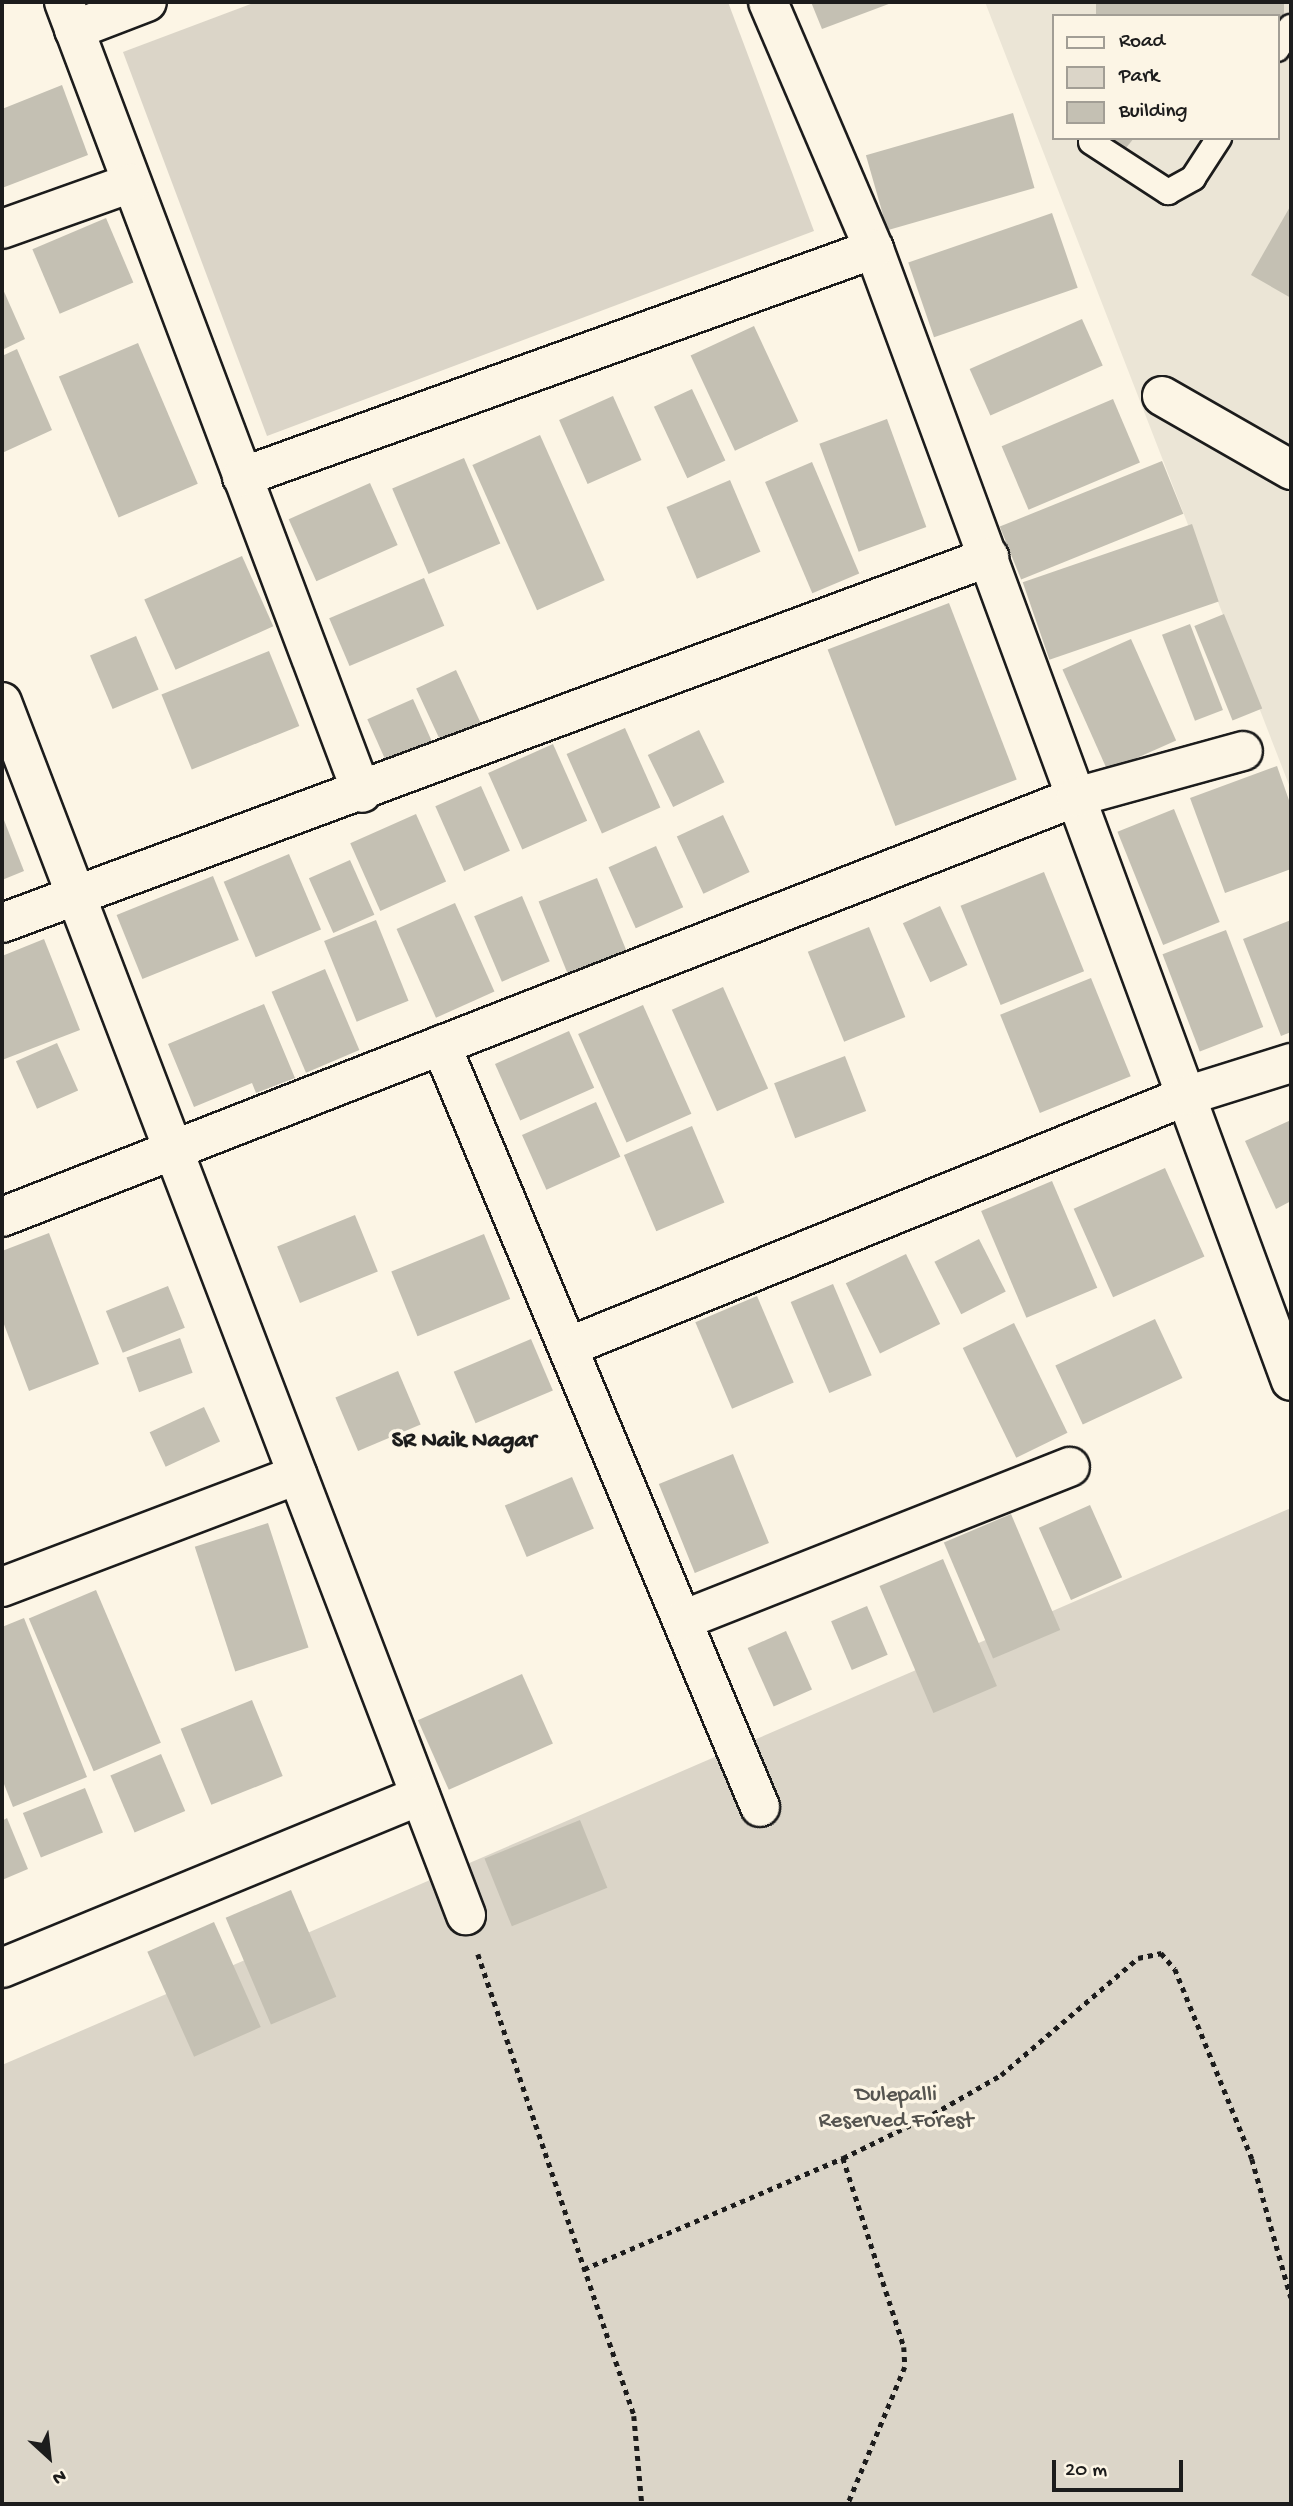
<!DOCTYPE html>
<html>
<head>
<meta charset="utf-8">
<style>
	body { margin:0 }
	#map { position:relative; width:1293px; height:2506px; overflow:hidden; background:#fcf5e5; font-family:"Gochi Hand",sans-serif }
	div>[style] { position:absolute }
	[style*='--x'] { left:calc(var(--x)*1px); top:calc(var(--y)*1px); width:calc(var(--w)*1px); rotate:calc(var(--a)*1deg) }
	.built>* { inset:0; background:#ebe5d6 }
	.green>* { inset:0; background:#dbd5c8 }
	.building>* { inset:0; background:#c4c0b3; transform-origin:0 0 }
	.path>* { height:4.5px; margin-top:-2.25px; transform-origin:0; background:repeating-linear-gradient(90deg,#1c1c1c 0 5px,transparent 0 10px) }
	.roads { filter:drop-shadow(2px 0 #1c1c1c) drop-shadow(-2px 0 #1c1c1c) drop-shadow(0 2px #1c1c1c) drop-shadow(0 -2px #1c1c1c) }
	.service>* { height:24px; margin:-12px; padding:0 12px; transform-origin:12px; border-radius:12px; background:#fcf5e5 }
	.minor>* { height:38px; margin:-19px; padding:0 19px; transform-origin:19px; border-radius:19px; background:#fcf5e5 }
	span { translate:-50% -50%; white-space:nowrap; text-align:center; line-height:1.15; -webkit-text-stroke:7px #fcf5e5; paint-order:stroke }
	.park-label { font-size:23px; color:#555450 }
	.neighbourhood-label { font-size:24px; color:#1c1c1c; font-weight:700 }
	.frame { position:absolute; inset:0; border:4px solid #1c1c1c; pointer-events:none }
	.legend { position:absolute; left:1052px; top:14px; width:228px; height:126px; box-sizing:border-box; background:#fcf5e5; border:2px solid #a29e95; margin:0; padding:9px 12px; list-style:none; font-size:21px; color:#1c1c1c }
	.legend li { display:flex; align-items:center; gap:14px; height:35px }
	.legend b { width:35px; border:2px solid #a29e95 }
	.north { position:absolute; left:14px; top:2422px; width:70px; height:70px; -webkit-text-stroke:5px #fcf5e5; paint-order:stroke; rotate:153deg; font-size:19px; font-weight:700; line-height:28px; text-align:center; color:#1c1c1c }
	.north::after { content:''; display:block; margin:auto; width:24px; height:32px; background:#1c1c1c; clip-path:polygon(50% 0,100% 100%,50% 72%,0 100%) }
	.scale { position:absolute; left:1052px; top:2460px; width:131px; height:32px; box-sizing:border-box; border:4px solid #1c1c1c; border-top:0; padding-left:9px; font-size:21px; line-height:24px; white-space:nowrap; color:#1c1c1c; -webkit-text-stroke:5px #fcf5e5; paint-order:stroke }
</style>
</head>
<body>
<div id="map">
	<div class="built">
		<div style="clip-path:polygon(evenodd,985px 2px,1291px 2px,1291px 790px,985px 2px,1053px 16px,1277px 16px,1277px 138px,1053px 138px,1053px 16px)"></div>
	</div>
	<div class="green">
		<div style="clip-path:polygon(256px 2px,728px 2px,814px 231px,267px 436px,123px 52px)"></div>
		<div style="clip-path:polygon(1291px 1508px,1291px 2504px,2px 2504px,2px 2065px)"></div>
	</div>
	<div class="building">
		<div style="clip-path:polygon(811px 2px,894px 2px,822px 29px)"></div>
		<div style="left:1096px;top:2px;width:188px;height:17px"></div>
		<div style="clip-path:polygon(62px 85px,88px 155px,2px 188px,2px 109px)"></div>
		<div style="left:1013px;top:113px;width:78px;height:153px;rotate:74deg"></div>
		<div style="clip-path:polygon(1107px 138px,1134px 138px,1126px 148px)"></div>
		<div style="clip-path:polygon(1291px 205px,1291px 298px,1251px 275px)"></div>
		<div style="left:1052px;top:213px;width:79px;height:152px;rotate:71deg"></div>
		<div style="left:106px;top:218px;width:70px;height:80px;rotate:67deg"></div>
		<div style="clip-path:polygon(2px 287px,25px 339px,2px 350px)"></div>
		<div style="left:1082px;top:319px;width:51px;height:123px;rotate:66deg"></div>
		<div style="left:754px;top:326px;width:105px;height:70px;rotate:65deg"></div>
		<div style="left:138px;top:343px;width:153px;height:86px;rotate:67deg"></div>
		<div style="clip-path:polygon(17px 349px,52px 430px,2px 453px,2px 356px)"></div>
		<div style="left:692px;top:389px;width:79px;height:42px;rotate:65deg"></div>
		<div style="left:613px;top:396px;width:70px;height:59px;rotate:66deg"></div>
		<div style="left:1113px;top:399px;width:69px;height:121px;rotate:67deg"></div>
		<div style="left:887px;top:419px;width:115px;height:72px;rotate:70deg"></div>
		<div style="left:540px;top:435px;width:159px;height:74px;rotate:66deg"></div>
		<div style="left:464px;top:458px;width:93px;height:78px;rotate:67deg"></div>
		<div style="left:1162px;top:461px;width:57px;height:175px;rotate:68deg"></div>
		<div style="left:812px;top:462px;width:121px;height:51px;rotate:67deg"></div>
		<div style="left:730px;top:480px;width:78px;height:69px;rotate:67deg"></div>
		<div style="left:370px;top:483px;width:68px;height:89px;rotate:66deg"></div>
		<div style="left:1192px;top:524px;width:82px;height:179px;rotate:71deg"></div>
		<div style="left:242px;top:556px;width:77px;height:107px;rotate:66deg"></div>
		<div style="left:424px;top:578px;width:52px;height:103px;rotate:67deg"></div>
		<div style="left:949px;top:603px;width:189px;height:130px;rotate:69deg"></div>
		<div style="left:1224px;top:614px;width:102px;height:32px;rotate:68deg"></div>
		<div style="left:1190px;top:624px;width:92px;height:30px;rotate:69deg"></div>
		<div style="left:136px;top:636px;width:58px;height:50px;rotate:67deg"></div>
		<div style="left:1131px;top:639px;width:111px;height:75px;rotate:66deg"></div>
		<div style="left:269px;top:651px;width:81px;height:116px;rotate:68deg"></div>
		<div style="left:456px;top:670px;width:61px;height:44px;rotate:65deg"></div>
		<div style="left:413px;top:699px;width:57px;height:50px;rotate:66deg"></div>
		<div style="left:625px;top:728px;width:87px;height:64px;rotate:66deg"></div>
		<div style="left:699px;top:730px;width:58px;height:57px;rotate:64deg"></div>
		<div style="left:553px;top:744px;width:84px;height:71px;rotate:66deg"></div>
		<div style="clip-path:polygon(1277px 766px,1291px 806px,1291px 869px,1225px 893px,1190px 798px)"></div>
		<div style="left:481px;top:786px;width:71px;height:50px;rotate:66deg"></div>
		<div style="left:1174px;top:809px;width:122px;height:61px;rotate:68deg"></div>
		<div style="left:416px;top:814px;width:74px;height:72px;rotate:66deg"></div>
		<div style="clip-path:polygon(2px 815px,24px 871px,2px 880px)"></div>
		<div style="left:723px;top:815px;width:63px;height:51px;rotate:65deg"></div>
		<div style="left:656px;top:846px;width:67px;height:52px;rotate:66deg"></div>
		<div style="left:289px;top:854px;width:82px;height:71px;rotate:67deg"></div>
		<div style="left:350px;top:860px;width:60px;height:45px;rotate:66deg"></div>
		<div style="left:1044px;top:872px;width:107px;height:90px;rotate:68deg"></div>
		<div style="left:213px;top:876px;width:69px;height:104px;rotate:68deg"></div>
		<div style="left:597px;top:878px;width:82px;height:63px;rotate:68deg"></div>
		<div style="left:522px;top:896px;width:71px;height:52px;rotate:67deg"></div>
		<div style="left:455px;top:903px;width:97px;height:64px;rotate:66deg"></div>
		<div style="left:940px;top:906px;width:65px;height:41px;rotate:65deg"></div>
		<div style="left:376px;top:920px;width:87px;height:56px;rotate:68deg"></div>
		<div style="clip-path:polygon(1291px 920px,1291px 1032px,1281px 1036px,1243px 939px)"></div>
		<div style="left:869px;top:927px;width:97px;height:66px;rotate:68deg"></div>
		<div style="left:1226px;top:930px;width:104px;height:68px;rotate:69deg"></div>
		<div style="clip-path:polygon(44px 939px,80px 1030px,2px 1060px,2px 956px)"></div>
		<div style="left:325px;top:969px;width:88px;height:58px;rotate:67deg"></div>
		<div style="left:1091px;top:978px;width:106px;height:98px;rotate:68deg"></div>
		<div style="left:723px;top:987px;width:111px;height:56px;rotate:66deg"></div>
		<div style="clip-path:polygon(264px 1004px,295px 1078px,256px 1093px,252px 1083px,194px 1107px,168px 1044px)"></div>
		<div style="left:643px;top:1005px;width:119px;height:71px;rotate:66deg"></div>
		<div style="left:569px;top:1031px;width:62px;height:81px;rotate:66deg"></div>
		<div style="left:57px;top:1043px;width:52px;height:45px;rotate:66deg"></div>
		<div style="left:845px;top:1056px;width:59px;height:76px;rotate:69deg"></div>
		<div style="left:596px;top:1102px;width:60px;height:81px;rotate:66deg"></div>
		<div style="clip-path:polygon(1291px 1120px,1291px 1201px,1276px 1209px,1245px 1141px)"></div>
		<div style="left:692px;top:1126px;width:83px;height:74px;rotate:67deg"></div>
		<div style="left:1165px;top:1168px;width:97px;height:100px;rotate:66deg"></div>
		<div style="left:1052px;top:1181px;width:116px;height:77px;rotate:67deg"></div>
		<div style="left:355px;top:1215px;width:61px;height:84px;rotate:68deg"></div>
		<div style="clip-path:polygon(49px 1233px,99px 1364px,29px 1391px,2px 1319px,2px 1251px)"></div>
		<div style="left:484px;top:1234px;width:70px;height:100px;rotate:68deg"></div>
		<div style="left:979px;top:1239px;width:59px;height:50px;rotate:63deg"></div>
		<div style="left:906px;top:1254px;width:78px;height:67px;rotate:64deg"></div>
		<div style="left:833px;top:1284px;width:99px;height:46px;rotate:67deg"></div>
		<div style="left:168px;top:1286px;width:45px;height:67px;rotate:68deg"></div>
		<div style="left:757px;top:1296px;width:94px;height:67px;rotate:67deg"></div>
		<div style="left:1155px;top:1319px;width:65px;height:110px;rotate:65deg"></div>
		<div style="left:1014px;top:1323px;width:122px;height:57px;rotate:64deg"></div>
		<div style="left:180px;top:1338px;width:37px;height:57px;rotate:70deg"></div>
		<div style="left:531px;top:1339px;width:56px;height:84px;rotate:67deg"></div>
		<div style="left:398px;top:1371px;width:58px;height:68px;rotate:67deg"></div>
		<div style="left:204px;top:1407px;width:38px;height:60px;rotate:65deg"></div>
		<div style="left:733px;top:1454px;width:96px;height:80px;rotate:68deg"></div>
		<div style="left:572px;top:1477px;width:56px;height:73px;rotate:67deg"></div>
		<div style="left:1090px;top:1505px;width:79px;height:56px;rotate:66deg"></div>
		<div style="left:1011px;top:1514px;width:126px;height:73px;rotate:67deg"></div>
		<div style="left:268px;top:1523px;width:131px;height:77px;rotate:72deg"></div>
		<div style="left:943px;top:1559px;width:138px;height:69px;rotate:67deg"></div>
		<div style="left:96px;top:1590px;width:166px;height:73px;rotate:67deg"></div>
		<div style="left:867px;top:1606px;width:53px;height:39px;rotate:67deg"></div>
		<div style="clip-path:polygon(24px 1618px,87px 1777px,13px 1807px,2px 1779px,2px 1627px)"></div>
		<div style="left:786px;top:1631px;width:64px;height:42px;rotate:66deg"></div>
		<div style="left:522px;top:1674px;width:76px;height:114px;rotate:66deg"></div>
		<div style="left:252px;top:1700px;width:82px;height:77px;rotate:68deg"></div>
		<div style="left:161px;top:1754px;width:62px;height:55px;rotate:67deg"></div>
		<div style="left:85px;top:1788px;width:48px;height:67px;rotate:68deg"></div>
		<div style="clip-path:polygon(7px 1818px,28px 1869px,2px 1880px,2px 1821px)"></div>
		<div style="left:580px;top:1820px;width:73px;height:103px;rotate:68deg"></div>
		<div style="left:291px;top:1890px;width:116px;height:71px;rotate:67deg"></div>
		<div style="left:214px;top:1922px;width:115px;height:73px;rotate:66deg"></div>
	</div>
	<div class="path">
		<div style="--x:478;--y:1954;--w:488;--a:71.3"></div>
		<div style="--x:634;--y:2416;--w:88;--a:84.8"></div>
		<div style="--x:843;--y:2158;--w:199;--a:72.1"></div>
		<div style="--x:904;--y:2347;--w:20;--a:87"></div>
		<div style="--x:905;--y:2367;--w:148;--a:112.6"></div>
		<div style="--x:584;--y:2269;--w:282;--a:-23.2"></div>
		<div style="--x:843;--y:2158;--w:100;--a:-26.1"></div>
		<div style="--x:933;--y:2114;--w:78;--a:-29.8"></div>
		<div style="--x:1001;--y:2075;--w:180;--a:-40.5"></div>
		<div style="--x:1138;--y:1958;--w:24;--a:-12"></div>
		<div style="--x:1161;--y:1953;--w:21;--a:49"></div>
		<div style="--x:1175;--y:1969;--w:205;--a:67.9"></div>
		<div style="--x:1252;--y:2159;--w:144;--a:74.3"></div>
	</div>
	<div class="roads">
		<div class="service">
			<div style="--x:1277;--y:49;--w:26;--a:-58"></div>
			<div style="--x:1091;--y:142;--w:92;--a:33"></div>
			<div style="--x:1168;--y:192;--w:29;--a:-29"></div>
			<div style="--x:1193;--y:178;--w:48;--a:-57"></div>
		</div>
		<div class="minor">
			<div style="--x:64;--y:2;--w:845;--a:69.36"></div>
			<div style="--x:768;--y:2;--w:269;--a:66.8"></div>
			<div style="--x:874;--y:249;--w:1206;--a:69.78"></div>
			<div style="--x:74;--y:30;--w:78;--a:-21"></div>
			<div style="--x:2;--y:229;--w:137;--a:-19.6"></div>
			<div style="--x:1162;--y:396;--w:149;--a:29.8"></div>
			<div style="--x:242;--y:477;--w:672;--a:-19.84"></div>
			<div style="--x:2;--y:702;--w:1299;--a:69.07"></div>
			<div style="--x:2;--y:923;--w:1053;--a:-20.35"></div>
			<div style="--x:441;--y:1045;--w:826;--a:67.28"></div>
			<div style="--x:2;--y:1217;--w:1153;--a:-21.36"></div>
			<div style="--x:1076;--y:797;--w:173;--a:-15.4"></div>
			<div style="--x:568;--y:1347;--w:667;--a:-22.1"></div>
			<div style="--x:1186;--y:1096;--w:110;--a:-17.4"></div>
			<div style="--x:2;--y:1587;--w:316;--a:-20.8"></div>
			<div style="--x:683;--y:1620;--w:416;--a:-21.6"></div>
			<div style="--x:2;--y:1968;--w:452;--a:-22.4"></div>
		</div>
	</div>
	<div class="park-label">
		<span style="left:896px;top:2109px">Dulepalli<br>Reserved Forest</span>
	</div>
	<div class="neighbourhood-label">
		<span style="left:464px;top:1442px">SR Naik Nagar</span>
	</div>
	<div class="frame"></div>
	<ul class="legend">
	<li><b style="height:9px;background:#fcf5e5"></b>Road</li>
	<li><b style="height:19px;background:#dbd5c8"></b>Park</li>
	<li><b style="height:19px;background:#c4c0b3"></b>Building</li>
	</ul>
	<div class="north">N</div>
	<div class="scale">20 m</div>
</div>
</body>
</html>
